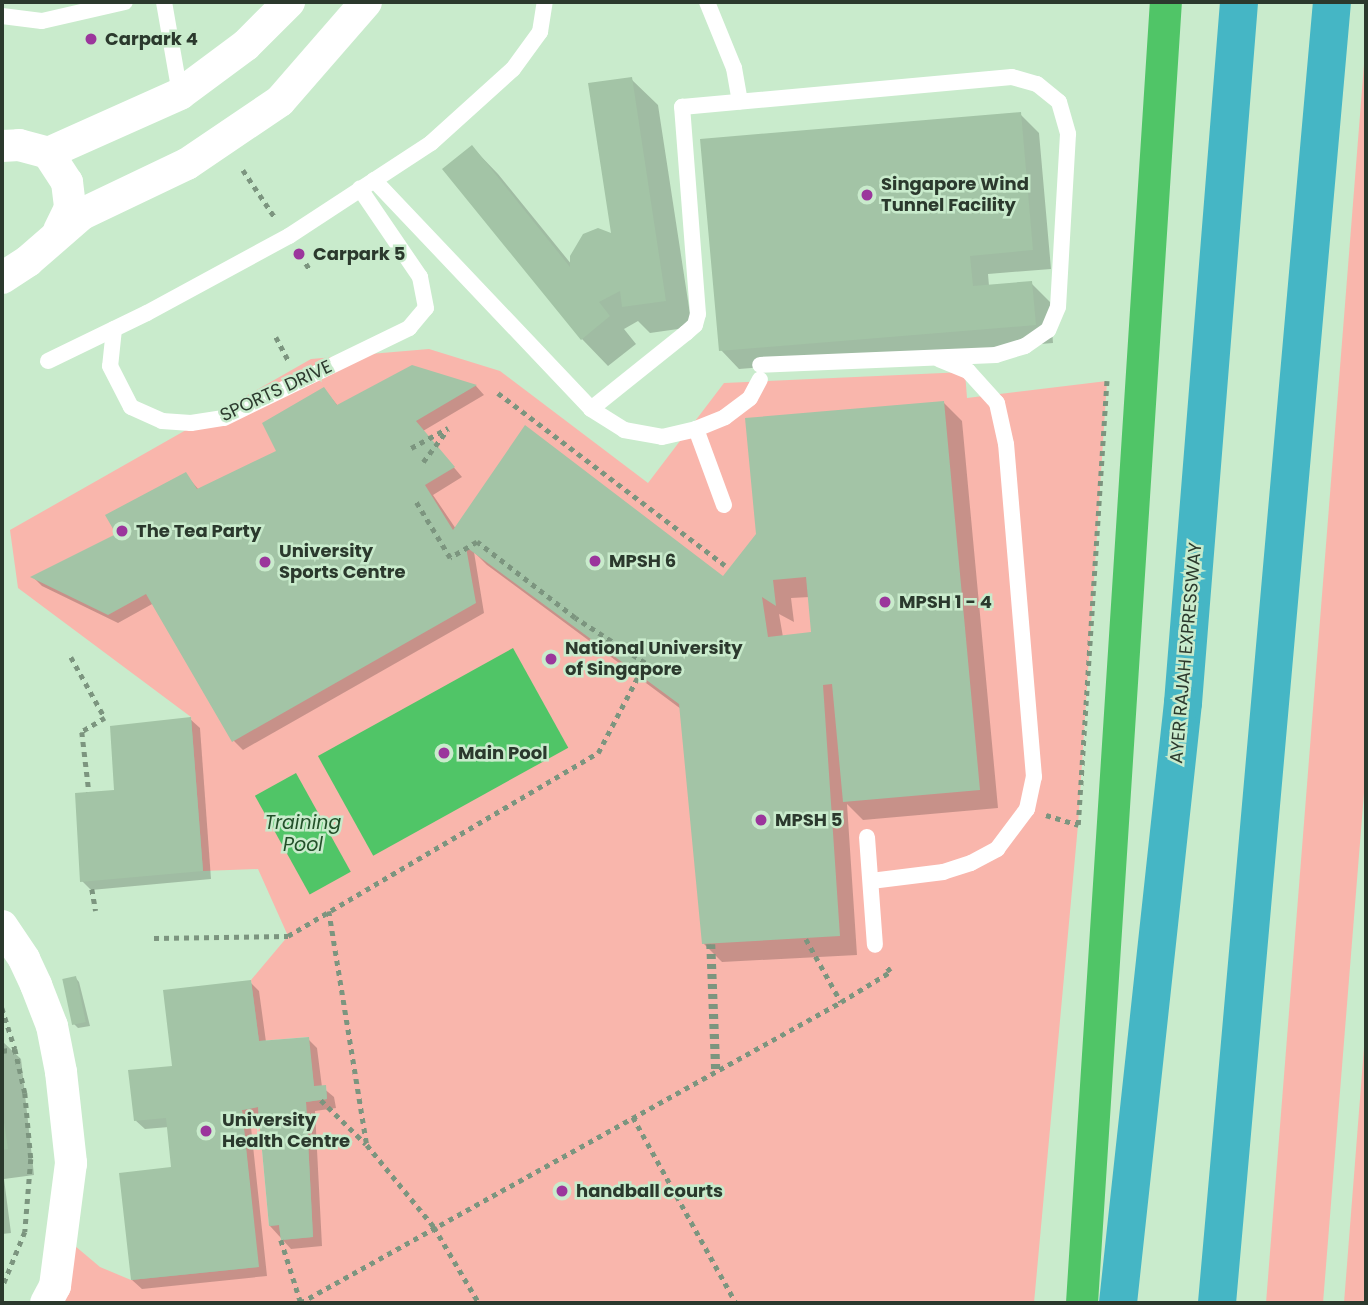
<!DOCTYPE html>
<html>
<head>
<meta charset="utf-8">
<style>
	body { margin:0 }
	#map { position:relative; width:1368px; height:1305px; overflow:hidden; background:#c9ebcc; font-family:Poppins,sans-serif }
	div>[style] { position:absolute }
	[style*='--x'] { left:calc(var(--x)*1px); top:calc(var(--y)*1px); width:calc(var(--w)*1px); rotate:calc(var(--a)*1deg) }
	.green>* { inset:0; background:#f9b6ac }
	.water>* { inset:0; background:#50c567; transform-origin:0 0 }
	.shadow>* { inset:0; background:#0003 }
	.canal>* { height:32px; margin:-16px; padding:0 16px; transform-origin:16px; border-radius:16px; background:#50c567 }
	.building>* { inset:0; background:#a3c4a6; transform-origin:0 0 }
	.path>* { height:4.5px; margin-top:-2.25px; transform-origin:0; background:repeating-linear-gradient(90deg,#7c957f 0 5px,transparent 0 10px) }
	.lane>* { height:16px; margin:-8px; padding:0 8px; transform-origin:8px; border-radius:8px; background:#fff }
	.street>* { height:32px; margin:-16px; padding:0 16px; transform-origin:16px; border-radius:16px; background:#fff }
	.highway>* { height:38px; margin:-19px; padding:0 19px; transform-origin:19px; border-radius:19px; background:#45b6c5 }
	.dots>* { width:19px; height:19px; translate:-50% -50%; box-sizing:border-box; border:4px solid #c9ebcc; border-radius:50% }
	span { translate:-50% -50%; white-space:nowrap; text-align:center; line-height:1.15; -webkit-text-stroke:5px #c9ebcc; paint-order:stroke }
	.poi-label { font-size:18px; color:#2b392d; font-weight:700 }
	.left { translate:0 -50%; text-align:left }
	.street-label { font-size:18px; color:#2b392d }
	.water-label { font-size:19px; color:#23502a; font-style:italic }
	.frame { position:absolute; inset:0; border:4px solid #2b392d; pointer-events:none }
</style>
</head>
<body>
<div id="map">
	<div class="green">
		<div style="clip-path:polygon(1366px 39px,1366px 768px,1323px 1303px,1266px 1303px)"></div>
		<div style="clip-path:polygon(429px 349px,500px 371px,648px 483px,724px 383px,965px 372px,967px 398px,1107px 381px,1078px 825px,1034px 1303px,47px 1303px,62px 1235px,100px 1267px,131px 1280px,258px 1267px,242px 1110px,258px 1107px,269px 1226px,279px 1225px,281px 1240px,313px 1237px,306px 1102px,327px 1099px,326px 1086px,314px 1086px,308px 1037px,259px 1041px,251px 980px,288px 936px,258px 869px,203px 871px,191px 717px,18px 588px,10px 530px,311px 359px)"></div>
		<div style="clip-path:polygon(1366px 1022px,1366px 1303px,1344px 1303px)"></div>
	</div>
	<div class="water">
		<div style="left:513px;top:648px;width:114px;height:223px;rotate:61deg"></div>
		<div style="left:296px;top:773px;width:113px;height:47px;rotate:61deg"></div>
	</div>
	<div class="shadow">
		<div style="clip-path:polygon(631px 79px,658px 105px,692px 327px,650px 333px,638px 321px,624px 329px,636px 344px,608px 366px,582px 339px,444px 170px,472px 147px,498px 174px,572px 265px,613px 235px)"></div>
		<div style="clip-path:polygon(1020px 114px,1039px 133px,1051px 269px,988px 274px,989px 286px,1031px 283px,1050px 302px,1053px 343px,739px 369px,721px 350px)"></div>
		<div style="clip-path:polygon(evenodd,412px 367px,476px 386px,484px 395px,423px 431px,462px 477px,433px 495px,456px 529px,724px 579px,944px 403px,962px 421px,998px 808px,863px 820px,847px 804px,857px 955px,722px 962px,703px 943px,681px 709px,487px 565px,474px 552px,484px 613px,243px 750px,234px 741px,154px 603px,118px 623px,42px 586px,33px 577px,119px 535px,185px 474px,199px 490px,278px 452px,324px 389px,338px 406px,412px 367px,810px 597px,813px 634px,783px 637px,779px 614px,794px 622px,791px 598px,810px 597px)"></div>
		<div style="clip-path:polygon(190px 719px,200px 728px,211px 879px,91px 890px,82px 881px,116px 792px)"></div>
		<div style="clip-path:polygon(75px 977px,79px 982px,90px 1026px,78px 1028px,74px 1024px)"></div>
		<div style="clip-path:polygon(250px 982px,259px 991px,266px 1042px,308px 1039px,317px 1048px,322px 1087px,334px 1097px,336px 1108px,315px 1111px,322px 1246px,291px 1249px,270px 1226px,261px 1117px,250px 1118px,267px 1276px,142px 1289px,132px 1280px,173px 1169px,169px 1127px,145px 1129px,135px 1120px,173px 1068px)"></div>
		<div style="clip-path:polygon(2px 1041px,21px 1059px,34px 1175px,4px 1179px,11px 1233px,2px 1234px)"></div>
	</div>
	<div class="canal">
		<div style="--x:1082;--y:1303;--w:1304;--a:-86.31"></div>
	</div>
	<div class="building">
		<div style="clip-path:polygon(632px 77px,666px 301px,622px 307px,620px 291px,599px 302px,610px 316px,581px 340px,442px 169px,472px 145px,570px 267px,570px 256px,583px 234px,598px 228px,611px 233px,588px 83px)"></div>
		<div style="clip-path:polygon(1021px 112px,1033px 250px,970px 256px,973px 286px,1032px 281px,1036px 325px,719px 351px,700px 139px)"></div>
		<div style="clip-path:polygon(evenodd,412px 365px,477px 385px,416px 421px,455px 467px,425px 485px,453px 530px,525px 425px,723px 576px,756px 534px,745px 418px,944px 401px,980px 790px,843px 802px,832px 684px,823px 685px,840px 936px,702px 944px,679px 704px,466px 547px,476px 603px,232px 742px,146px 594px,108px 615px,30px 577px,116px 534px,105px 515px,186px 472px,197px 489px,276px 451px,262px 423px,324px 387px,337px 405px,412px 365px,806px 577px,811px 632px,768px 637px,762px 597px,776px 606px,773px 580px,806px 577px)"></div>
		<div style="clip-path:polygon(191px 717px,203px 871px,80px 882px,75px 793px,114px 790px,110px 726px)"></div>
		<div style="left:76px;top:976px;width:47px;height:14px;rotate:78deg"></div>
		<div style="clip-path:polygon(251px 980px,259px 1041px,309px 1037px,314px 1086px,326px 1085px,327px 1099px,306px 1102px,313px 1237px,281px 1240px,279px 1225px,269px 1226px,258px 1107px,242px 1110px,259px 1267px,131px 1280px,119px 1173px,171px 1167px,166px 1118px,134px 1121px,128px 1070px,172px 1066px,163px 990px)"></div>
		<div style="clip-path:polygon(2px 1109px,8px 1149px,2px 1150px)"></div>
	</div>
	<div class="path">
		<div style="--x:243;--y:170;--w:59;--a:56"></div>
		<div style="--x:301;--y:255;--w:17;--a:59"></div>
		<div style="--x:276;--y:337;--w:27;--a:62"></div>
		<div style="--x:498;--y:393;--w:285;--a:37.2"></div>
		<div style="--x:411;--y:448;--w:42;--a:-28.4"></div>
		<div style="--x:423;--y:462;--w:41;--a:-52.9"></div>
		<div style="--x:71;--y:657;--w:70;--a:60.9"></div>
		<div style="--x:105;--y:718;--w:27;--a:149"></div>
		<div style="--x:82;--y:732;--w:60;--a:83.3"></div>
		<div style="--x:1046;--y:815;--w:34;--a:17"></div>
		<div style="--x:1078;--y:825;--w:445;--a:-86.3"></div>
		<div style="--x:92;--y:889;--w:22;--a:80"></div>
		<div style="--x:329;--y:911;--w:237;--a:80.8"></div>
		<div style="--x:367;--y:1145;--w:106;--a:50.7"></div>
		<div style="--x:434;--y:1227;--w:88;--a:59.4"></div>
		<div style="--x:154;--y:938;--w:134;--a:-0.9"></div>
		<div style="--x:288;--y:936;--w:360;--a:-30.6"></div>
		<div style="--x:598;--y:753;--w:102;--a:-62.4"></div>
		<div style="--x:645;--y:663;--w:83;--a:-147.3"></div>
		<div style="--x:575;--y:618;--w:124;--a:-142.2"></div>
		<div style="--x:477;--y:542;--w:31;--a:149"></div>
		<div style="--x:450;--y:558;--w:66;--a:-121.3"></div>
		<div style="--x:806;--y:939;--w:72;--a:60.9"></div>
		<div style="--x:709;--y:944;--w:128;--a:87.8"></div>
		<div style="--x:713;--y:944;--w:125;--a:87.7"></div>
		<div style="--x:2;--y:1008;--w:43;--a:72.4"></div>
		<div style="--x:15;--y:1049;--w:45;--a:77.2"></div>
		<div style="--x:25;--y:1093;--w:66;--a:84.8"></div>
		<div style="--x:31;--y:1159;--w:73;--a:94.7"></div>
		<div style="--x:25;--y:1232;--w:61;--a:112.3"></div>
		<div style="--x:2;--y:1051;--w:13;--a:-9"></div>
		<div style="--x:321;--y:1100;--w:63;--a:44.4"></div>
		<div style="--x:633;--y:1117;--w:213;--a:61"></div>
		<div style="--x:281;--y:1240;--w:66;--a:72.4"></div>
		<div style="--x:300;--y:1303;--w:619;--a:-29.09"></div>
		<div style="--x:841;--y:1002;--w:57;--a:-31.5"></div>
		<div style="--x:890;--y:972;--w:9;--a:-122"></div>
	</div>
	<div class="lane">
		<div style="--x:164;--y:2;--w:93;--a:80.1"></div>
		<div style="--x:707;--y:2;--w:71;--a:67.8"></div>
		<div style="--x:734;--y:68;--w:34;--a:80"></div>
		<div style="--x:2;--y:16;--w:40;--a:7.1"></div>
		<div style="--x:42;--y:21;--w:85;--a:-12.9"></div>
		<div style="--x:374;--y:180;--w:315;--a:46.5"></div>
		<div style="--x:591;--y:409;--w:39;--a:32"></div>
		<div style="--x:624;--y:430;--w:39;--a:10"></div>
		<div style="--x:662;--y:437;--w:35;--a:-13"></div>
		<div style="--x:696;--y:429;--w:31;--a:-22"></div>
		<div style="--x:725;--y:417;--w:31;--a:-37"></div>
		<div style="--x:750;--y:398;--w:21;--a:-62"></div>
		<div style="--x:114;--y:329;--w:37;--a:96"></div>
		<div style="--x:110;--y:366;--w:46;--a:62.9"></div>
		<div style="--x:131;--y:407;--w:34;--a:24"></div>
		<div style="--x:162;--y:421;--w:29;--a:4"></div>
		<div style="--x:191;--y:423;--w:33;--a:-9"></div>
		<div style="--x:224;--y:418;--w:206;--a:-25.9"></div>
		<div style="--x:409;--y:328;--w:26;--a:-50"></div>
		<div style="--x:426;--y:308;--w:32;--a:-101"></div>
		<div style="--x:420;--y:277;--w:107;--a:-124.3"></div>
		<div style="--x:48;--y:361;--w:110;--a:-25.9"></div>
		<div style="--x:147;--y:313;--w:162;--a:-28.5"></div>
		<div style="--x:289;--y:236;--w:170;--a:-33.2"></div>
		<div style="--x:431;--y:143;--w:110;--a:-42.1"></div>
		<div style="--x:513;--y:69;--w:46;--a:-53.9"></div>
		<div style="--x:540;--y:32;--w:30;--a:-81"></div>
		<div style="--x:591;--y:409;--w:122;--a:-38.7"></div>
		<div style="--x:686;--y:333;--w:12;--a:-42"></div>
		<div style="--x:695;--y:325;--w:11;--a:-75"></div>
		<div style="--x:698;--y:314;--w:208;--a:-94.4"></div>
		<div style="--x:682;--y:107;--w:331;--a:-5.2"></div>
		<div style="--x:1012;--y:77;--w:26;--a:16"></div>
		<div style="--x:1037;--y:84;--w:28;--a:39"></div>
		<div style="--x:1059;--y:102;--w:33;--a:74"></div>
		<div style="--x:1068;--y:134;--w:173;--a:93.3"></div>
		<div style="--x:1058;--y:307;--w:25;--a:113"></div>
		<div style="--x:1048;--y:330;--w:28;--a:145"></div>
		<div style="--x:1025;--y:346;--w:30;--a:163"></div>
		<div style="--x:996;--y:355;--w:236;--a:177.6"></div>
		<div style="--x:696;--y:429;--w:81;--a:69.8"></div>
		<div style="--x:867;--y:837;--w:108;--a:85.8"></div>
		<div style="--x:871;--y:881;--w:73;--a:-7.1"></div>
		<div style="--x:943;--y:872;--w:29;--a:-18"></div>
		<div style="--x:971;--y:863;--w:30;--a:-28"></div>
		<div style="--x:997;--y:849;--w:50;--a:-53.1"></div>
		<div style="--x:1027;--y:809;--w:33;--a:-78"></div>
		<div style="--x:1034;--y:777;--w:334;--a:-94.8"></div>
		<div style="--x:1006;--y:444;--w:42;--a:-102.4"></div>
		<div style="--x:997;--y:403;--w:43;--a:-132.2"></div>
		<div style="--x:968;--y:371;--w:31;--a:-158"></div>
	</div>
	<div class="street">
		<div style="--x:2;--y:146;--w:17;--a:-3"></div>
		<div style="--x:19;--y:145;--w:30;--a:15"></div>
		<div style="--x:48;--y:153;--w:145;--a:-24.1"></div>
		<div style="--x:180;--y:94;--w:82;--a:-36.6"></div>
		<div style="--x:246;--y:45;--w:61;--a:-45"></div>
		<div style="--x:48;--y:153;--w:35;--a:57"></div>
		<div style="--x:67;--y:182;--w:26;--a:83"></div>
		<div style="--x:70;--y:208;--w:25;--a:116"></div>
		<div style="--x:2;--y:278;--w:31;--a:-33"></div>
		<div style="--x:28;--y:261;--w:72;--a:-41"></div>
		<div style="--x:82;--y:214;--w:116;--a:-25.5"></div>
		<div style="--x:187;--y:164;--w:112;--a:-34.1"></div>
		<div style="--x:280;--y:101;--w:131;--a:-49"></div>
		<div style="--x:2;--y:926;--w:40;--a:56"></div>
		<div style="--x:24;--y:959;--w:29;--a:65"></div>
		<div style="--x:36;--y:985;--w:44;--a:68.7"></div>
		<div style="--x:52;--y:1026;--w:47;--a:78.9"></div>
		<div style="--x:61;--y:1072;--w:92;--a:83.7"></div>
		<div style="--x:71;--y:1163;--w:124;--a:97.4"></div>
		<div style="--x:55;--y:1286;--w:19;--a:118"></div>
	</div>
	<div class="highway">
		<div style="--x:1118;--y:1303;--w:604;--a:-83.82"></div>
		<div style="--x:1183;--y:703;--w:703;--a:-85.43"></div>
		<div style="--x:1217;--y:1303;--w:1306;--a:-84.95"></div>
	</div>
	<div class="dots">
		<div style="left:91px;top:39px;background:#9b369c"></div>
		<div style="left:867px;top:195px;background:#9b369c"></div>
		<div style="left:299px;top:254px;background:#9b369c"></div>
		<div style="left:122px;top:531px;background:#9b369c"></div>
		<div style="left:595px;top:561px;background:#9b369c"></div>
		<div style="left:265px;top:562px;background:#9b369c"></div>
		<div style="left:885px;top:602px;background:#9b369c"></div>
		<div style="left:551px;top:659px;background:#9b369c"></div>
		<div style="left:444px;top:753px;background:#9b369c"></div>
		<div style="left:761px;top:820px;background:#9b369c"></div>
		<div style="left:206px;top:1131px;background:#9b369c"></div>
		<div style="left:562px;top:1191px;background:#9b369c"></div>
	</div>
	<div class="poi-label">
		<span class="left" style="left:105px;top:39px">Carpark 4</span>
		<span class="left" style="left:881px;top:195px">Singapore Wind<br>Tunnel Facility</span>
		<span class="left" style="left:313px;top:254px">Carpark 5</span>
		<span class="left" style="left:136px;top:531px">The Tea Party</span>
		<span class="left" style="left:279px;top:562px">University<br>Sports Centre</span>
		<span class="left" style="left:609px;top:561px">MPSH 6</span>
		<span class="left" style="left:899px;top:602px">MPSH 1 - 4</span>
		<span class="left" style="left:565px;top:659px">National University<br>of Singapore</span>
		<span class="left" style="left:458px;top:753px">Main Pool</span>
		<span class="left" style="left:775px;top:820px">MPSH 5</span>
		<span class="left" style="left:222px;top:1131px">University<br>Health Centre</span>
		<span class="left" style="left:576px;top:1191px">handball courts</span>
	</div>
	<div class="street-label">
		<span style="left:276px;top:391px;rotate:-25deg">SPORTS DRIVE</span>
		<span style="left:1186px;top:653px;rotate:-85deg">AYER RAJAH EXPRESSWAY</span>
	</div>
	<div class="water-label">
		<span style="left:303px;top:834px">Training<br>Pool</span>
	</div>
	<div class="frame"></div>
</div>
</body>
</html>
